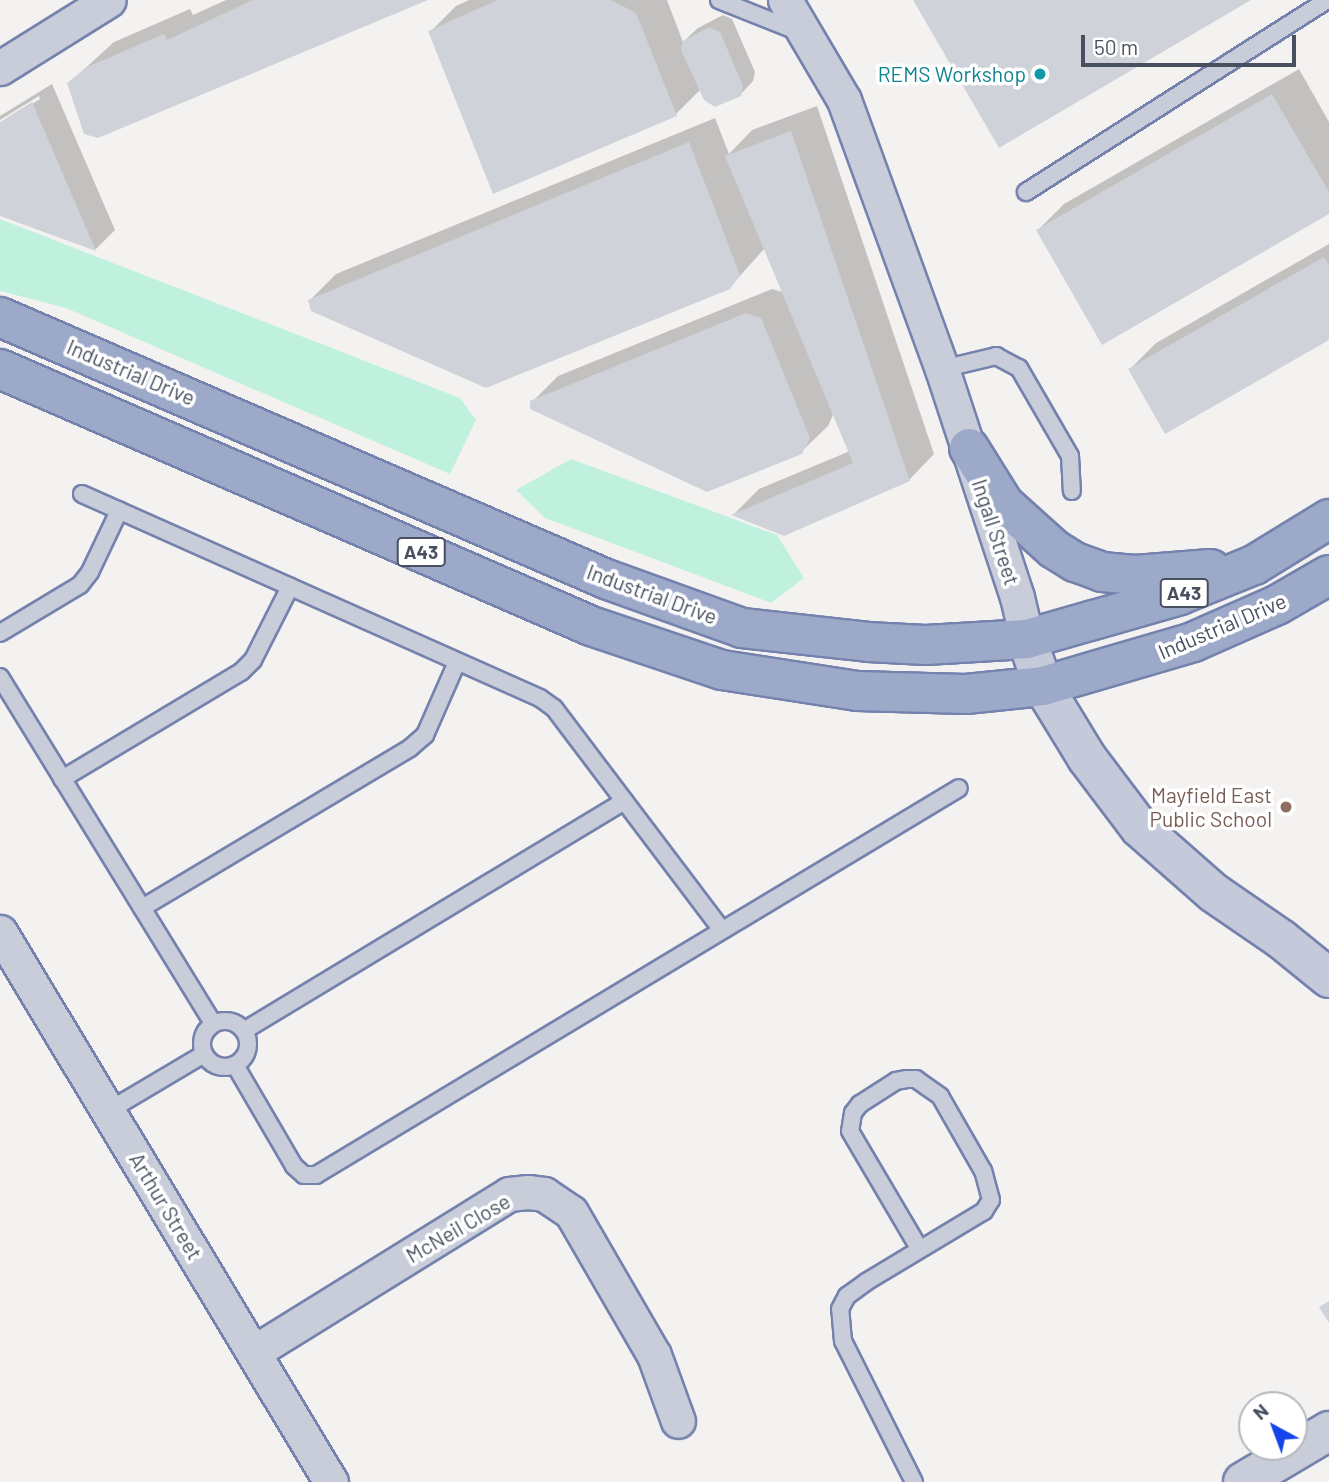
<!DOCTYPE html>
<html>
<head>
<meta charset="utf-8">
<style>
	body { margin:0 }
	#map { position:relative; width:1329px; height:1482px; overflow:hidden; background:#f4f2f1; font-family:Barlow,sans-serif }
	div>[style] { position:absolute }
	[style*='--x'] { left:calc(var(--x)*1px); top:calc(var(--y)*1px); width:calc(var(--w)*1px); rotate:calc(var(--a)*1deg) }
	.green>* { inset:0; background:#c0f1de }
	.shadow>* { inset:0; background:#0003 }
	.building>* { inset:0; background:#d0d2d9 }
	.roads { filter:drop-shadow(2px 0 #7482ad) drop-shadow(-2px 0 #7482ad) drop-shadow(0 2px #7482ad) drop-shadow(0 -2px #7482ad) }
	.service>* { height:16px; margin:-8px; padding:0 8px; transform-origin:8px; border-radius:8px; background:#c8cdd9 }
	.service>.ring { margin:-8px; padding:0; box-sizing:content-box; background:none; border:16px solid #c8cdd9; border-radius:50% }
	.minor>* { height:33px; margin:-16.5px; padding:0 16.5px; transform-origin:16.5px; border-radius:16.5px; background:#c8cdd9 }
	.tertiary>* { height:38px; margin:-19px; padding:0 19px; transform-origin:19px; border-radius:19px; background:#c8cdd9 }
	.secondary>* { height:38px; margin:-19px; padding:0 19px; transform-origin:19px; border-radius:19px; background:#c4cada }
	.trunk>* { height:38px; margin:-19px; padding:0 19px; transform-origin:19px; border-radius:19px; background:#9ca9c8 }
	.dots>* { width:19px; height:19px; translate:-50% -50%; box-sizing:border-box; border:4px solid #fff; border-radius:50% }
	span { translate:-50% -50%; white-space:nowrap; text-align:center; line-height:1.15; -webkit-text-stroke:7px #fff; paint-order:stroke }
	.shield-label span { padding:2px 5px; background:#fff; border:2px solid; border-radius:5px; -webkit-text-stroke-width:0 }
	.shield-label { font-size:19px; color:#485060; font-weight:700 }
	.culture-label { font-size:21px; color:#0d838f }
	.right { translate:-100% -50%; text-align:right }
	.street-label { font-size:21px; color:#485060 }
	.education-label { font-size:21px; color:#785e54 }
	.north { position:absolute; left:1238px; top:1391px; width:70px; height:70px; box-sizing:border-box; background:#fff; border:2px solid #b6b9bf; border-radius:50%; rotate:319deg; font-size:19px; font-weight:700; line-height:28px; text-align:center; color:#485060 }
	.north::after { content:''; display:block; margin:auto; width:24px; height:32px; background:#1544ea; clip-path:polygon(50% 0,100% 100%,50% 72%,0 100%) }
	.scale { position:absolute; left:1081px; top:35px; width:215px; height:32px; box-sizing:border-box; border:4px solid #485060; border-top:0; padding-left:9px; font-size:21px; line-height:24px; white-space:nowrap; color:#485060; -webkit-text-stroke:5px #fff; paint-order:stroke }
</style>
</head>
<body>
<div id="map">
	<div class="green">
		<div style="clip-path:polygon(0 219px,460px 398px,476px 420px,450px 474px,66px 308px,0 291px)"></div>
		<div style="clip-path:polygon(571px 459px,777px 535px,804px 578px,771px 603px,545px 518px,516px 490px)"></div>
	</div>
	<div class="shadow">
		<div style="clip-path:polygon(226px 0,423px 0,69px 83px,114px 42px,190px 9px,193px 15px)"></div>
		<div style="clip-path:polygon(469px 0,667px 0,683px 42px,698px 28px,723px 15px,732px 19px,755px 72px,753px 81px,740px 95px,701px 89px,676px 114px,430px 32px,456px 6px)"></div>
		<div style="clip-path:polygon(1299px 69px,1329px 122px,1329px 212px,1038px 230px,1064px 204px)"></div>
		<div style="clip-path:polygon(52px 84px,115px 230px,96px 249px,0 214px,0 124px,40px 99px,39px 96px,0 120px,0 116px)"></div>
		<div style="clip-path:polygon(817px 106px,934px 454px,909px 480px,734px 514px,759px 489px,850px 451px,834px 413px,828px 426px,801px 452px,532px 402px,558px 376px,772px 289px,783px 292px,765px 248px,729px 288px,310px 300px,336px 274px,715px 118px,729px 154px,752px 130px)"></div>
		<div style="clip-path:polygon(1329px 244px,1329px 338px,1130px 369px,1156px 343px)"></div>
	</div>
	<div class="building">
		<div style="clip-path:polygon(253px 0,428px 0,98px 138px,84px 134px,67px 83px,87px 67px,164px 34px,167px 40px)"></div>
		<div style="clip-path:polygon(498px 0,611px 0,636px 13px,677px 116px,493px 194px,428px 31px)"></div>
		<div style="clip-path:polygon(913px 0,1251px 0,999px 148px)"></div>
		<div style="clip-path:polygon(709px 27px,720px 32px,743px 86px,741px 96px,715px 107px,704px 100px,681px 50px,683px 41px)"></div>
		<div style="clip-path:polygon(1272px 94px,1329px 192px,1329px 214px,1102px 345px,1036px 230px)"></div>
		<div style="clip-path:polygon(32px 102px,96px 251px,0 216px,0 122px)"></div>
		<div style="clip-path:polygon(791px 131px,910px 481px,784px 536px,731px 515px,853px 463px,725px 156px)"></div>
		<div style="clip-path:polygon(689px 142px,740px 275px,730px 289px,486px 388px,311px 311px,308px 300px)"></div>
		<div style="clip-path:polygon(1324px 257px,1329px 266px,1329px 340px,1165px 434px,1128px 369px)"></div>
		<div style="clip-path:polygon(746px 313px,761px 318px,810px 438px,802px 454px,707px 492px,530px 409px,530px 401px)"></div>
		<div style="clip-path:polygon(1329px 1301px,1329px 1323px,1319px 1307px)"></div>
	</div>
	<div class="roads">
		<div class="service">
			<div style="--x:719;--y:0;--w:86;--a:21.8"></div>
			<div style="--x:1026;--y:192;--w:357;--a:-32.5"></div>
			<div style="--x:942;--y:369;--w:56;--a:-13.5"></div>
			<div style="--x:996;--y:356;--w:26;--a:28"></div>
			<div style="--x:1019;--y:368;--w:102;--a:59.9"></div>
			<div style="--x:1070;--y:456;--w:35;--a:87"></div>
			<div style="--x:82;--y:494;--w:501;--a:24.01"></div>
			<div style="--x:540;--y:698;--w:17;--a:36"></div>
			<div style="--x:554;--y:708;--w:278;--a:52.9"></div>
			<div style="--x:0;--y:633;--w:93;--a:-31"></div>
			<div style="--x:80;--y:585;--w:16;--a:-52"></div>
			<div style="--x:90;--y:572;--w:68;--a:-64.6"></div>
			<div style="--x:0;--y:677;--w:406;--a:58.4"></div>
			<div style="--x:62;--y:779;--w:209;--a:-30.9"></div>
			<div style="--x:241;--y:672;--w:17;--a:-45"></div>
			<div style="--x:253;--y:660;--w:82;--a:-63.1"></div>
			<div style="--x:142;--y:908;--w:312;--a:-30.8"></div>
			<div style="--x:410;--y:748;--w:20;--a:-41"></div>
			<div style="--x:425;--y:735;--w:80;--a:-66.3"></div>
			<div class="ring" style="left:202px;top:1021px;width:30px;height:30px"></div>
			<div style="--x:245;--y:1030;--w:443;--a:-31.1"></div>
			<div style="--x:235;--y:1065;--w:117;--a:59.7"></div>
			<div style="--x:294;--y:1166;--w:13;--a:42"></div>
			<div style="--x:304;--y:1175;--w:12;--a:0"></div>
			<div style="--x:316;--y:1175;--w:750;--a:-31.04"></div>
			<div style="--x:108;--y:1111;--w:112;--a:-30.7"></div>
			<div style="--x:914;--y:1482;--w:158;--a:-116.7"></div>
			<div style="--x:843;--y:1341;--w:32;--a:-95"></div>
			<div style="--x:840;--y:1309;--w:15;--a:-62"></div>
			<div style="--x:847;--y:1296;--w:24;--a:-36"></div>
			<div style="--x:866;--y:1282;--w:138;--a:-31"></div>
			<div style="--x:984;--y:1211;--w:13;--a:-58"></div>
			<div style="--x:991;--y:1200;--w:30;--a:-105"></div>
			<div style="--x:983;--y:1171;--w:86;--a:-119.8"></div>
			<div style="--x:940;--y:1096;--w:29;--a:-145"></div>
			<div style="--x:916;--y:1079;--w:9;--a:180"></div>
			<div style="--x:907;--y:1079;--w:11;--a:170"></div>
			<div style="--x:896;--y:1081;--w:43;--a:147.4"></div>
			<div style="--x:860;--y:1104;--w:11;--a:128"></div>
			<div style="--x:853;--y:1113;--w:18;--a:99"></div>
			<div style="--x:850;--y:1131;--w:136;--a:59.5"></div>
		</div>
		<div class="minor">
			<div style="--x:785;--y:0;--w:116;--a:59.5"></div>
			<div style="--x:844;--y:100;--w:286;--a:70"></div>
			<div style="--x:942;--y:369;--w:240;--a:71.8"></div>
			<div style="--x:1017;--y:597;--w:43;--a:76.6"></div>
			<div style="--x:0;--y:68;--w:128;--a:-32"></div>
			<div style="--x:0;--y:932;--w:642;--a:58.96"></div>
			<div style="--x:254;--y:1352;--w:300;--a:-31.8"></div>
			<div style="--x:509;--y:1194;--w:19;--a:-6"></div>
			<div style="--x:528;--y:1192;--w:16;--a:7"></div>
			<div style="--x:544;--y:1194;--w:32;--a:34"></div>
			<div style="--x:571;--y:1212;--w:165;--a:59.9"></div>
			<div style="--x:654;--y:1355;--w:70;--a:70"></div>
		</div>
		<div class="tertiary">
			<div style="--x:1243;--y:1482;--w:100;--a:-30.7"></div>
		</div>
		<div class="secondary">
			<div style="--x:1027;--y:639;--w:50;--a:71.2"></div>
			<div style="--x:1043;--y:686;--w:84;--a:58.6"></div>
			<div style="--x:1087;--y:758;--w:88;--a:52.9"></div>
			<div style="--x:1140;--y:828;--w:98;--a:41.3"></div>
			<div style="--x:1214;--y:893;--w:81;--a:34.5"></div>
			<div style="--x:1281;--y:939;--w:62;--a:39.1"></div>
		</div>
		<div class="trunk">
			<div style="--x:0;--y:317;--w:660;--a:23.38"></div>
			<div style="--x:606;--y:579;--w:145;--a:19.8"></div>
			<div style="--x:742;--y:628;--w:127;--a:6.3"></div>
			<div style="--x:868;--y:642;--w:58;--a:3"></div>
			<div style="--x:926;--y:645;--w:101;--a:-3.4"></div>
			<div style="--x:1027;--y:639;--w:159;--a:-16"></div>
			<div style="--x:1180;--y:595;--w:80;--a:-22.1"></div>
			<div style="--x:1254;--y:565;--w:88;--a:-31.5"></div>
			<div style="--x:0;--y:369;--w:644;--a:23.5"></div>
			<div style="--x:591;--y:626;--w:138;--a:18.6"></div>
			<div style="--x:722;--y:670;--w:137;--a:8.8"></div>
			<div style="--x:857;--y:691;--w:109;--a:1.6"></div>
			<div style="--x:966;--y:694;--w:77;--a:-5.9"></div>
			<div style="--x:1043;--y:686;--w:156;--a:-16.3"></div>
			<div style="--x:1193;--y:642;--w:92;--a:-23.8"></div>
			<div style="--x:1277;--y:605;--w:60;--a:-30"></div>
			<div style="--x:969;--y:448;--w:66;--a:58"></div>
			<div style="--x:1004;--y:504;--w:67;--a:42"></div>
			<div style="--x:1054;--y:549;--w:25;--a:32"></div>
			<div style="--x:1075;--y:562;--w:29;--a:20"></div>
			<div style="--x:1102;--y:572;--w:33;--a:5"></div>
			<div style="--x:1135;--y:575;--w:76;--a:-4.5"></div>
		</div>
	</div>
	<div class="dots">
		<div style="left:1040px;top:74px;background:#0f9aa8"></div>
		<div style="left:1286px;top:807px;background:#8d6e63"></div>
	</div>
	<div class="shield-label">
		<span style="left:421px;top:552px">A43</span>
		<span style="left:1184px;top:593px">A43</span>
	</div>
	<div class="culture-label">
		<span class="right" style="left:1026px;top:74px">REMS Workshop</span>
	</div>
	<div class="street-label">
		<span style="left:131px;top:372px;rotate:23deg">Industrial Drive</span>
		<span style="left:996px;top:532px;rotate:72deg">Ingall Street</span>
		<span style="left:652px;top:594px;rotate:20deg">Industrial Drive</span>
		<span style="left:1222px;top:626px;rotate:-23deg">Industrial Drive</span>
		<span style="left:166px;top:1206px;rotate:59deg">Arthur Street</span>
		<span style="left:458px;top:1228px;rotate:-30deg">McNeil Close</span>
	</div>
	<div class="education-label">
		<span class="right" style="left:1272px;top:807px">Mayfield East<br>Public School</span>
	</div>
	<div class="north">N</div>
	<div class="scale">50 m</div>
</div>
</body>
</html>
